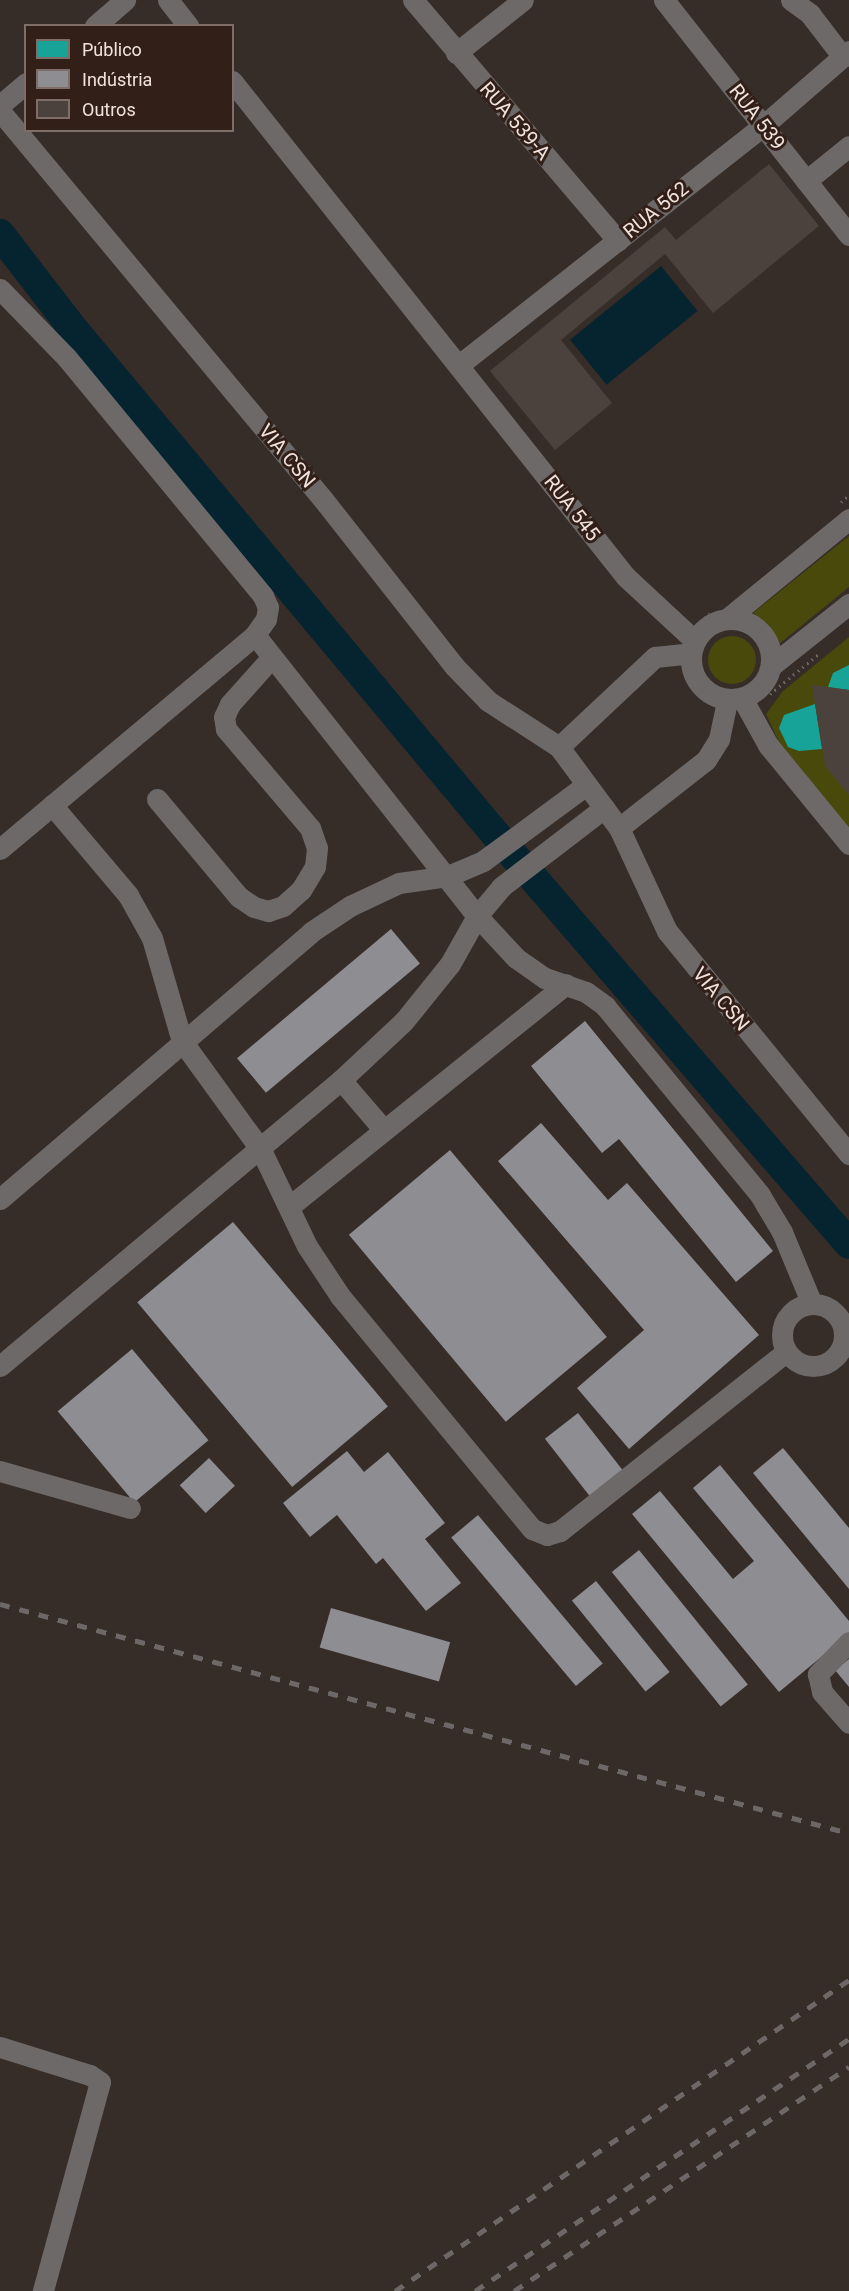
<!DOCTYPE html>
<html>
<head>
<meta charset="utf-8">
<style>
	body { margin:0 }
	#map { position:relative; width:849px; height:2291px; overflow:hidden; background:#362c28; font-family:Roboto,sans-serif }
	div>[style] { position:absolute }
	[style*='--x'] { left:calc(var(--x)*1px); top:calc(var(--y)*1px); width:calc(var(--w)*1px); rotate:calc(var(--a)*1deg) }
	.green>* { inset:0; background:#48490a }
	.round { border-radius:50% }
	.water>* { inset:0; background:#052430; transform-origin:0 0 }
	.public>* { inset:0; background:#17a398 }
	.industry>* { inset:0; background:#8d8d92; transform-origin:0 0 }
	.river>* { height:30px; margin:-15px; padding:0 15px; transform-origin:15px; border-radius:15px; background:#052430 }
	.building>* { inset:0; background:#4b423e }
	.path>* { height:3px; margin-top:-1.5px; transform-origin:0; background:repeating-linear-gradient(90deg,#6d6865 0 1.5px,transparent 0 6px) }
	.minor>* { height:21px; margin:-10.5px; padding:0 10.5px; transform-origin:10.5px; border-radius:10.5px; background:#6d6969 }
	.minor>.ring { margin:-10.5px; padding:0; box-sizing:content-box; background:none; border:21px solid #6d6969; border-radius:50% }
	.rail>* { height:4.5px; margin-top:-2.25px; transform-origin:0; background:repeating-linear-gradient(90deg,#6d6867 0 10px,transparent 0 20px) }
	span { translate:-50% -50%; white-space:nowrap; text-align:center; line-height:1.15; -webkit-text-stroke:6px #322018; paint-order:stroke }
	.street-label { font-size:20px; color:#f0e3de }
	.legend { position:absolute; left:24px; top:24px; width:210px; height:108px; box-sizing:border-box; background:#322018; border:2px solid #7e6e67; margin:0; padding:8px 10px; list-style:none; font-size:18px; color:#f0e3de }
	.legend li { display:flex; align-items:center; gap:12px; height:30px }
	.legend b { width:30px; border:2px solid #7e6e67 }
</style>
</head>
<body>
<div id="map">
	<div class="green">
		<div style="clip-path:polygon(849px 536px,849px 587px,779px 644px,767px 623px,753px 613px)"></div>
		<div class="round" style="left:708px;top:636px;width:48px;height:48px"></div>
		<div style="clip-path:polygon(849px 637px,849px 828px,779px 742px,766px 714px,783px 691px)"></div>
	</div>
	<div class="water">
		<div style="left:661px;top:266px;width:58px;height:117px;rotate:51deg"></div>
	</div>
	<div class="public">
		<div style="clip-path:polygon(849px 665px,849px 690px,828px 687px,833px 673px)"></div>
		<div style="clip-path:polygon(815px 704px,822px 749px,799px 751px,788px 747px,779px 728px,784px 715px)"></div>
	</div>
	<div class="industry">
		<div style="left:391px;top:929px;width:45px;height:201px;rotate:50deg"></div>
		<div style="clip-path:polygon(585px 1021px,773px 1251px,736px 1282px,619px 1139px,602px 1153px,531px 1066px)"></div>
		<div style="clip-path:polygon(541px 1123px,608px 1200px,627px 1183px,759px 1335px,629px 1449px,577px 1388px,644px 1330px,498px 1161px)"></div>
		<div style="left:450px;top:1150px;width:244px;height:132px;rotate:50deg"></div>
		<div style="left:233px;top:1222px;width:241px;height:125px;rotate:50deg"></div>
		<div style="left:132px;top:1349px;width:119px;height:97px;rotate:50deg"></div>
		<div style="left:578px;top:1413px;width:79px;height:42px;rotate:52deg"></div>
		<div style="clip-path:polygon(783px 1448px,849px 1528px,849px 1589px,753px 1473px)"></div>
		<div style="clip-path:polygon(347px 1451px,364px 1472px,388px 1452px,445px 1523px,425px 1539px,461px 1583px,426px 1611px,383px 1558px,376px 1564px,337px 1515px,310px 1537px,283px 1503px)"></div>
		<div style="left:209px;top:1458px;width:38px;height:40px;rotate:47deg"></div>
		<div style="clip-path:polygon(720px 1465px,849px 1621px,849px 1634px,779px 1692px,632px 1514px,660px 1491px,733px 1579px,754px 1561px,693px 1488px)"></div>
		<div style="left:478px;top:1515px;width:194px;height:35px;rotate:50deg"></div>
		<div style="left:639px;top:1550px;width:173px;height:35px;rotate:51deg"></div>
		<div style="left:596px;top:1581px;width:117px;height:31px;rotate:51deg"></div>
		<div style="left:331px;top:1608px;width:124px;height:41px;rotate:16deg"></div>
		<div style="clip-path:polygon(849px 1659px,849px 1687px,835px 1670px)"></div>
	</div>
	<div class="river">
		<div style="--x:0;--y:234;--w:115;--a:52.4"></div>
		<div style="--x:70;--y:325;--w:665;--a:50.13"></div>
		<div style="--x:496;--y:835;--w:540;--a:49.2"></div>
	</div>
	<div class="building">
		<div style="clip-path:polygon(769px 164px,819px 226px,713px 313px,665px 254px,561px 340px,612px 403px,555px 450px,490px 371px,665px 227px,676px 240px)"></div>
		<div style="clip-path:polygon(812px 685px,849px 690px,849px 795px,825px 766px)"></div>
	</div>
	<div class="path">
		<div style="--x:841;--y:502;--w:11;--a:-41"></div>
		<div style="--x:700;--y:622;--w:13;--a:-42"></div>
		<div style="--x:770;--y:694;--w:65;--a:-39.4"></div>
	</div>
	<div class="minor">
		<div style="--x:168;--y:0;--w:33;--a:52"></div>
		<div style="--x:413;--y:0;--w:316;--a:49.6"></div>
		<div style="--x:664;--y:0;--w:299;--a:51.8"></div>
		<div style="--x:791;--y:0;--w:24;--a:36"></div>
		<div style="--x:810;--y:14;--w:54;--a:52.5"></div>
		<div style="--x:95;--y:26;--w:40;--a:-41"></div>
		<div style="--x:456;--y:53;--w:85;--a:-38.3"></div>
		<div style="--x:232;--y:81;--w:633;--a:51.54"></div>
		<div style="--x:626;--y:577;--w:94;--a:42.8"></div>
		<div style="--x:0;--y:105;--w:34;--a:-40"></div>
		<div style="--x:0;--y:111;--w:503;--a:50.24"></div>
		<div style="--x:322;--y:498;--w:214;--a:51.8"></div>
		<div style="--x:454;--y:666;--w:49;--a:45.8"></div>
		<div style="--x:488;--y:701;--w:85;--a:32.9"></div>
		<div style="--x:559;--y:747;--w:101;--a:53.5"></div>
		<div style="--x:619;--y:828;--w:114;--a:65"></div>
		<div style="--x:667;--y:931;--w:288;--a:50.8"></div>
		<div style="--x:806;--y:181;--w:55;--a:-39.1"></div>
		<div style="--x:0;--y:289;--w:96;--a:45.8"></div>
		<div style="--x:67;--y:358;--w:308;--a:50.5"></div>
		<div style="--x:263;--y:596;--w:12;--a:66"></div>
		<div style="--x:268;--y:607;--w:12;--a:99"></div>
		<div style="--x:266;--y:619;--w:19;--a:125"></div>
		<div style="--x:255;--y:635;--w:333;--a:140"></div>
		<div style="--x:459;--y:365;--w:388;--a:-38.2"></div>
		<div style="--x:764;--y:125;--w:113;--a:-41"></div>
		<div class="ring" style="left:691px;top:619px;width:59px;height:59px"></div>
		<div style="--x:727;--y:619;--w:158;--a:-39.3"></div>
		<div style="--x:255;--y:635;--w:358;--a:51.7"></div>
		<div style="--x:477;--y:916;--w:57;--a:47.1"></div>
		<div style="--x:516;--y:958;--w:35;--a:35"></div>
		<div style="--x:545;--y:978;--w:43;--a:18.9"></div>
		<div style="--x:586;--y:992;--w:24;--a:36"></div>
		<div style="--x:605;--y:1006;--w:244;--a:50.6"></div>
		<div style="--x:760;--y:1195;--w:43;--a:59.3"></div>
		<div style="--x:782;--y:1232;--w:78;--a:67.4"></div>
		<div style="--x:771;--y:666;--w:100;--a:-38.5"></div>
		<div style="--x:742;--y:698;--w:54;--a:61"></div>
		<div style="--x:768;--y:745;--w:128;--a:50.7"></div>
		<div style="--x:559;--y:747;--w:132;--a:-43.2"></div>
		<div style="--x:655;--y:657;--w:36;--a:-6"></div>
		<div style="--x:157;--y:799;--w:128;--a:50.1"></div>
		<div style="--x:239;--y:897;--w:18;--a:34"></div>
		<div style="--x:254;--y:907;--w:15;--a:16"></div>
		<div style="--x:268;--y:911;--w:16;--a:-18"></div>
		<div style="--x:283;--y:906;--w:24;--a:-42"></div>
		<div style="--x:301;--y:890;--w:27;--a:-59"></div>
		<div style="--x:315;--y:867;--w:19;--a:-84"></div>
		<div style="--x:317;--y:848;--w:21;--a:-109"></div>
		<div style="--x:310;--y:828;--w:130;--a:-130.3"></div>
		<div style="--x:226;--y:729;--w:12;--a:-99"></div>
		<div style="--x:224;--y:717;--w:14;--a:-65"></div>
		<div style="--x:230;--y:704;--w:63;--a:-48.2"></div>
		<div style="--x:52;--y:805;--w:118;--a:49.8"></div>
		<div style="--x:128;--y:895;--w:49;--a:60.8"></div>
		<div style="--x:152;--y:938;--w:107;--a:73.8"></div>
		<div style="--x:182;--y:1041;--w:135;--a:54.1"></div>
		<div style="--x:261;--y:1150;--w:106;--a:64.4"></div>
		<div style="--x:307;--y:1246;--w:60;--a:56.6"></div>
		<div style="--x:340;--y:1296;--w:302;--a:50.5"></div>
		<div style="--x:532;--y:1529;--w:16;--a:22"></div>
		<div style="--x:547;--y:1535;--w:14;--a:-17"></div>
		<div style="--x:560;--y:1531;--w:288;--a:-38.4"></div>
		<div style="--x:619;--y:828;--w:110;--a:-38"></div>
		<div style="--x:706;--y:760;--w:25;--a:-58"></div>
		<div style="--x:719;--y:739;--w:40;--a:-78"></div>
		<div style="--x:341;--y:1080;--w:66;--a:49.3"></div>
		<div style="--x:0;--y:1199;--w:410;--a:-40.6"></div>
		<div style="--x:311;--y:932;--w:47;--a:-33.7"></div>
		<div style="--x:350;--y:906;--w:54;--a:-25.1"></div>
		<div style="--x:399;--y:883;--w:49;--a:-8.1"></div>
		<div style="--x:448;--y:876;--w:38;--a:-23"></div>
		<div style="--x:483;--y:861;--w:128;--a:-36.4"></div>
		<div style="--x:290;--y:1206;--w:354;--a:-38.8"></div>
		<div class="ring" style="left:782px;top:1304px;width:41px;height:41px"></div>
		<div style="--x:0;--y:1366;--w:445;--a:-40"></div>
		<div style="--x:341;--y:1080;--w:86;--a:-43.1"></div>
		<div style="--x:404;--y:1021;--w:73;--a:-51.1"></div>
		<div style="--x:450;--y:964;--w:55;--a:-60.6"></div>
		<div style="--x:477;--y:916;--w:38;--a:-50"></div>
		<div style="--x:501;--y:887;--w:130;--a:-37.5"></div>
		<div style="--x:0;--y:1471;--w:135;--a:15.9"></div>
		<div style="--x:849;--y:1642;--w:45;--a:134.1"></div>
		<div style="--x:818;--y:1674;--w:18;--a:77"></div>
		<div style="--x:822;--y:1692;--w:41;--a:48.9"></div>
		<div style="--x:0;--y:2047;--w:94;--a:17.3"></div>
		<div style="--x:90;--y:2075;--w:12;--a:35"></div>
		<div style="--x:100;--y:2082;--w:217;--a:105.3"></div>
	</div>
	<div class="rail">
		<div style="--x:0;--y:1604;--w:879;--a:15.1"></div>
		<div style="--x:395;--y:2291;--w:550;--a:-34.41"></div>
		<div style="--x:475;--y:2291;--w:451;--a:-34"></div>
		<div style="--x:514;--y:2291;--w:403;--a:-33.8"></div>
	</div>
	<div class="street-label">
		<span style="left:757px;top:117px;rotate:52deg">RUA 539</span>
		<span style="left:515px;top:121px;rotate:49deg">RUA 539-A</span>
		<span style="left:656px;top:210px;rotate:-39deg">RUA 562</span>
		<span style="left:287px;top:456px;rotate:50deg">VIA CSN</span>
		<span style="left:572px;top:508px;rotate:52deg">RUA 545</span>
		<span style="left:721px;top:999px;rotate:50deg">VIA CSN</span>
	</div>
	<ul class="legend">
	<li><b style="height:16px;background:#17a398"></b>Público</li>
	<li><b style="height:16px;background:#8d8d92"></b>Indústria</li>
	<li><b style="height:16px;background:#4b423e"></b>Outros</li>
	</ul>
</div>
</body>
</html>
